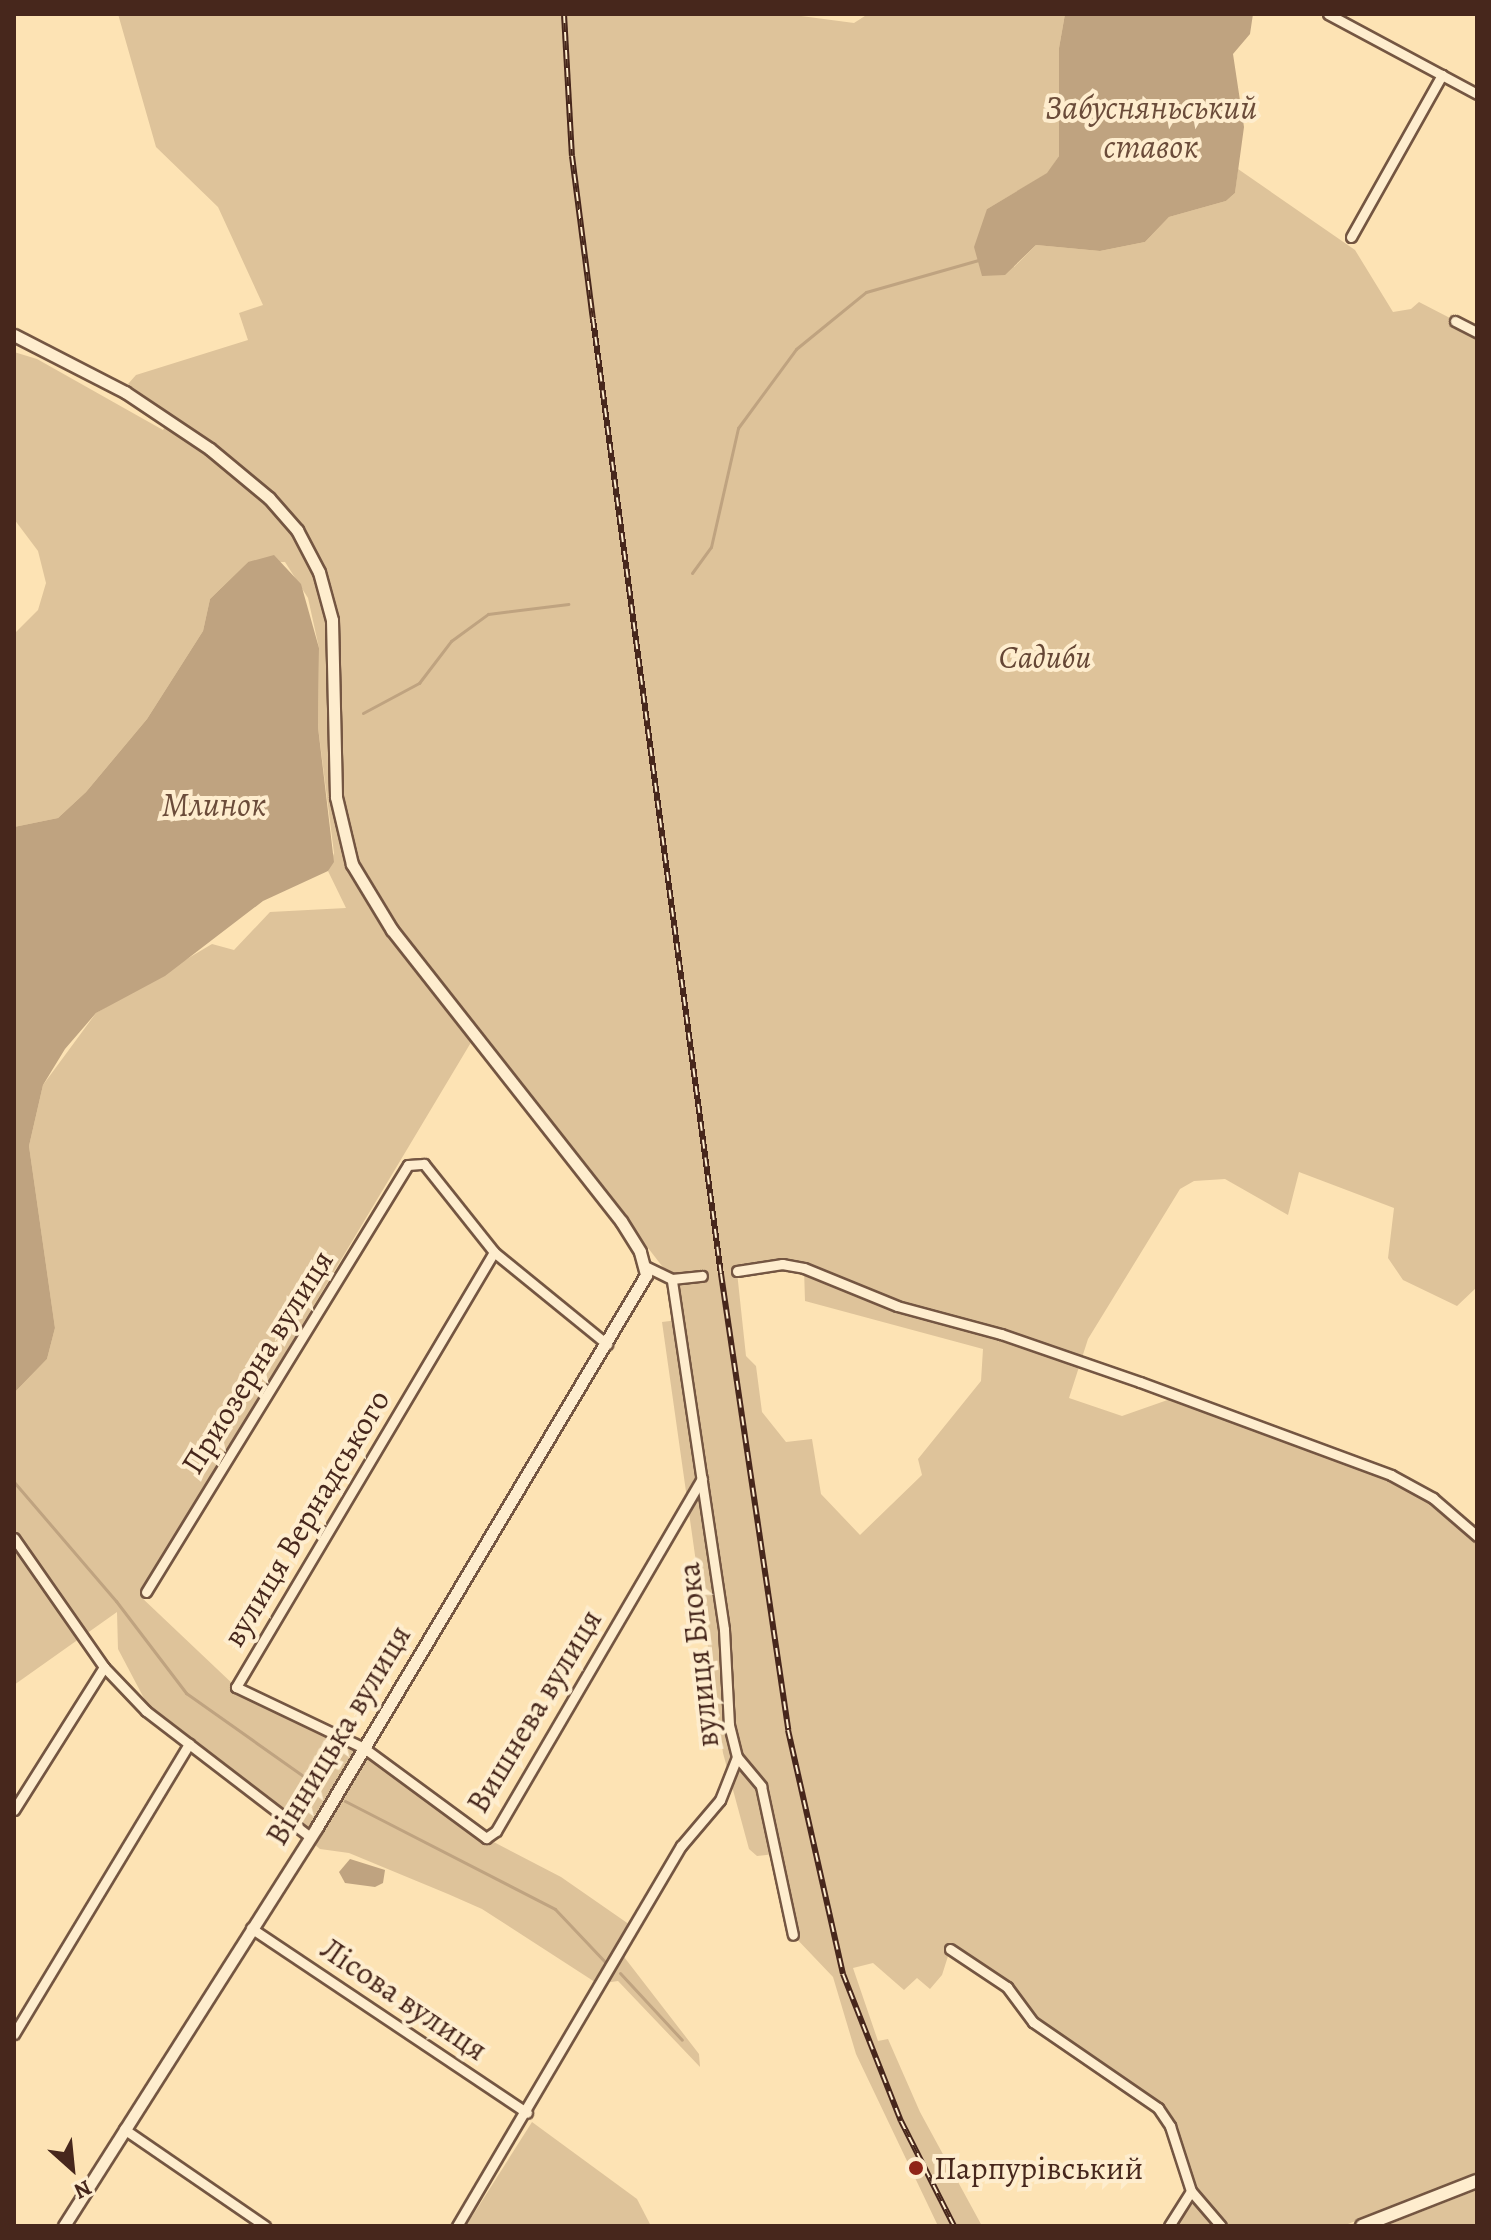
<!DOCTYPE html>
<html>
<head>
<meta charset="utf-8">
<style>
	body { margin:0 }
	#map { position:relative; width:1491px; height:2240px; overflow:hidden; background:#fde3b4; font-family:Alegreya,serif }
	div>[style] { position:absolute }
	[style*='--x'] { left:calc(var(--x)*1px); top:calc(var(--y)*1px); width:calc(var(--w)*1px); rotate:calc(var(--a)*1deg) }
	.green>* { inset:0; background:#dec39a }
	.water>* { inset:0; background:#bfa380 }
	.stream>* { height:3px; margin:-1.5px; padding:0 1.5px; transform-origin:1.5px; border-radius:1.5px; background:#bfa380 }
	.roads { filter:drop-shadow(2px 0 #745642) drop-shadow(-2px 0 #745642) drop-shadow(0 2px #745642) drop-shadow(0 -2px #745642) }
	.minor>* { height:9px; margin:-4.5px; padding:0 4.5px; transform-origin:4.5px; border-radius:4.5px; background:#feedce }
	.tertiary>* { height:11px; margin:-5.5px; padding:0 5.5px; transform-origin:5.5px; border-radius:5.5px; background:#feedce }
	.secondary>* { height:12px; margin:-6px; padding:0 6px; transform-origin:6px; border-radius:6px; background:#feedce }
	.rail>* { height:6px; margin-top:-3px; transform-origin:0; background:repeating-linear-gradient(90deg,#feedce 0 9px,#47271c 0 18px); box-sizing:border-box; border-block:2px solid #47271c }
	.dots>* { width:22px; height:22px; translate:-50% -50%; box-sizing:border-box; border:4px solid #feedce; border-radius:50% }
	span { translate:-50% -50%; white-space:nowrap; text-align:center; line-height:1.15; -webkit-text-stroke:8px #feedce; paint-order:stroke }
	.park-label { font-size:32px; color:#654635; font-style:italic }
	.street-label { font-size:32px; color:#47271c }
	.poi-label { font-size:32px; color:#47271c }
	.left { translate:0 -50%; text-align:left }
	.water-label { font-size:34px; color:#6b4c3a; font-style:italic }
	.frame { position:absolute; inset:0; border:16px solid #47271c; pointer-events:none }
	.north { position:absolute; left:32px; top:2128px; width:80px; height:80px; -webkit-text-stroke:6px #feedce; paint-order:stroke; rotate:153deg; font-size:22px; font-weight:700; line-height:32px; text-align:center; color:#47271c }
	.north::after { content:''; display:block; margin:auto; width:28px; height:36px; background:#47271c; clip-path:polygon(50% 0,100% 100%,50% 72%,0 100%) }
</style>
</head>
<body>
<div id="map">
	<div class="green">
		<div style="clip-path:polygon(evenodd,118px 14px,786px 14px,854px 23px,868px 14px,1065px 14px,1059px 48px,1059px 156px,1048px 173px,987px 209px,1014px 267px,1036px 245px,1100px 251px,1145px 242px,1169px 217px,1226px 201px,1235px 193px,1238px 169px,1355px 250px,1393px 312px,1411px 309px,1419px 302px,1477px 332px,1477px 1287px,1457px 1306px,1403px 1280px,1388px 1258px,1394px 1208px,1299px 1172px,1288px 1215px,1225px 1179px,1194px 1181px,1180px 1189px,1088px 1339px,1069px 1398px,1122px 1416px,1179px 1396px,1361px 1462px,1433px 1498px,1477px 1536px,1477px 2172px,1343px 2226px,1169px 2226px,1191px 2191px,1165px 2117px,1033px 2022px,1013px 1992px,950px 1950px,942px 1975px,930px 1989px,917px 1978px,904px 1990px,873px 1963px,853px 1968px,878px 2041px,888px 2039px,920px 2112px,982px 2226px,938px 2226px,856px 2054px,833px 1977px,793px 1935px,774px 1854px,757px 1856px,749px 1849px,723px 1753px,662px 1322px,678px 1320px,672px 1279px,479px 1029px,140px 1596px,236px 1687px,364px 1748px,486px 1838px,561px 1877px,633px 1927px,621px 1953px,699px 2054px,700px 2067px,618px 1981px,598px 1984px,482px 1909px,448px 1894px,349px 1853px,320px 1849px,147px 1704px,118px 1649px,117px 1612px,14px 1685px,14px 1393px,47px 1359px,55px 1328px,29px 1146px,43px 1085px,96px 1013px,212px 944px,234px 950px,270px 912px,346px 908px,328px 871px,334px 853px,318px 727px,319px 648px,308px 598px,285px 562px,248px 562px,210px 599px,203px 631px,147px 719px,86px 792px,58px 818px,14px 827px,14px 634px,38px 610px,46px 583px,38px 551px,14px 519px,14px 352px,37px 359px,163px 430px,172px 415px,128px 384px,136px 375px,248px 340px,239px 313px,263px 305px,218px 207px,156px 147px,118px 14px,790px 1264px,804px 1268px,805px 1301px,983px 1349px,981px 1381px,918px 1459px,922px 1475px,860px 1535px,821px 1494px,812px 1439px,786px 1442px,762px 1412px,756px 1366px,746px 1356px,737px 1272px,790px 1264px)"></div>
		<div style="clip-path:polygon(532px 2122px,637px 2199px,651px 2226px,466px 2226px)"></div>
		<div style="clip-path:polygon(1477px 2190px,1477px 2226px,1385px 2226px)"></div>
	</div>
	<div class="water">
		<div style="clip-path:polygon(1065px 14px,1253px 14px,1250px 34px,1233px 54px,1244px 127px,1235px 193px,1226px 201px,1169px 217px,1145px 242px,1100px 251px,1036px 245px,1005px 275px,982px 276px,974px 247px,987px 209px,1047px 173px,1059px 156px,1059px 48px)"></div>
		<div style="clip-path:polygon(274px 555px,301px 584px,319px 648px,318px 727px,334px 862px,328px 871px,263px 901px,165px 976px,96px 1013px,65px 1049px,43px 1085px,29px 1146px,55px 1328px,47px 1359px,14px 1393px,14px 827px,58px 818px,86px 792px,147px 719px,203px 631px,210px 599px,248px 562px)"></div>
		<div style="clip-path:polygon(350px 1859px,385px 1870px,383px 1883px,375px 1887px,345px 1883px,339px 1872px)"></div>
	</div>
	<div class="stream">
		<div style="--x:692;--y:573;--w:32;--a:-54"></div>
		<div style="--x:711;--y:547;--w:122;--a:-77.2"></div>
		<div style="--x:738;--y:428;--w:98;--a:-53.7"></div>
		<div style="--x:796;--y:349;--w:90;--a:-39.2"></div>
		<div style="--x:866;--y:292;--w:116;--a:-15.9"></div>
		<div style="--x:363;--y:713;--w:64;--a:-28.2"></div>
		<div style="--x:419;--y:683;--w:53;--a:-52.7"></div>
		<div style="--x:451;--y:641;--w:46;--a:-36.1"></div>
		<div style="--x:488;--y:614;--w:81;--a:-7.1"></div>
		<div style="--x:14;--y:1482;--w:157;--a:49.4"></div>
		<div style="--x:116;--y:1601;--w:116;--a:52.7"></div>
		<div style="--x:186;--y:1693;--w:164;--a:35.3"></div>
		<div style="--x:345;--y:1801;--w:236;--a:27.2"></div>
		<div style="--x:555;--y:1909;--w:74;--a:46.6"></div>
		<div style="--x:620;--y:1973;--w:91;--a:47.2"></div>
	</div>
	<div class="roads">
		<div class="minor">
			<div style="--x:1328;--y:14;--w:169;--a:28.2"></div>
			<div style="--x:1351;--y:237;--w:186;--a:-60.7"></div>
			<div style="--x:1455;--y:321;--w:25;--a:27"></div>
			<div style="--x:494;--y:1252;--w:506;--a:120.67"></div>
			<div style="--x:236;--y:1687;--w:142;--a:25.5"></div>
			<div style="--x:364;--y:1748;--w:152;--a:36.4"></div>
			<div style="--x:486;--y:1838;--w:12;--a:-35"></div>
			<div style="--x:496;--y:1831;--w:408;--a:-59.7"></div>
			<div style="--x:645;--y:1266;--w:30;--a:26"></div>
			<div style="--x:672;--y:1279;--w:30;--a:-6"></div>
			<div style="--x:737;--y:1271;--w:46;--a:-8.8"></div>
			<div style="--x:782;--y:1264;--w:22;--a:10"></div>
			<div style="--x:804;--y:1268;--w:100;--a:22.2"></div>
			<div style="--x:897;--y:1306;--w:108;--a:15.1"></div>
			<div style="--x:1001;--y:1334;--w:147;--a:19.1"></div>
			<div style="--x:1140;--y:1382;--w:268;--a:20.3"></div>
			<div style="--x:1391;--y:1475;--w:48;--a:28.7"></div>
			<div style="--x:1433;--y:1498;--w:58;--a:40.8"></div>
			<div style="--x:14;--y:1538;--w:157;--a:55.1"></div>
			<div style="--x:104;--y:1667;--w:61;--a:46.3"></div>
			<div style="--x:146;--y:1711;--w:207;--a:37.5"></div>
			<div style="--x:146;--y:1592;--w:501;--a:-58.47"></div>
			<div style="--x:408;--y:1165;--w:16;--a:-4"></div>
			<div style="--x:424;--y:1164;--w:112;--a:51.5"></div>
			<div style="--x:494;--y:1252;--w:146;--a:39.2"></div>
			<div style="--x:737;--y:1757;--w:38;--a:50"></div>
			<div style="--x:761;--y:1786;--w:152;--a:77.9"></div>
			<div style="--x:14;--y:1810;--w:169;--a:-57.8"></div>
			<div style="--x:251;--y:1928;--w:332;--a:33.8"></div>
			<div style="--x:950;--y:1949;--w:69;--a:33.7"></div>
			<div style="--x:1007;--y:1987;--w:44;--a:53.4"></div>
			<div style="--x:1033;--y:2022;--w:152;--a:34.5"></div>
			<div style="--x:1158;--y:2108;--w:22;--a:56"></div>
			<div style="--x:1170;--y:2126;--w:68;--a:72.1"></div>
			<div style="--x:1191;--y:2191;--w:46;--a:49.4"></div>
			<div style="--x:14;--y:2034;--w:339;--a:-58.9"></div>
			<div style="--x:124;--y:2129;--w:171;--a:34.5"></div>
			<div style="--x:457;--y:2226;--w:441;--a:-59.5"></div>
			<div style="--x:681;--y:1846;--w:60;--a:-49.7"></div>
			<div style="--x:720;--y:1800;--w:46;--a:-68.4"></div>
			<div style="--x:737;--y:1757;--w:33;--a:-104"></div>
			<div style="--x:729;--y:1725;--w:96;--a:-93"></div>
			<div style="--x:724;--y:1629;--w:354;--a:-98.5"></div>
			<div style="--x:1169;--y:2226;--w:41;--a:-57.8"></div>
		</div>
		<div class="tertiary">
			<div style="--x:14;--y:335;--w:125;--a:27.2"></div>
			<div style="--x:125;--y:392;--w:102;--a:33.8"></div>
			<div style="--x:210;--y:449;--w:77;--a:39.7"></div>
			<div style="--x:269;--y:498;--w:43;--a:48.8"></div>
			<div style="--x:297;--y:530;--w:47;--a:62.4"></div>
			<div style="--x:319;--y:572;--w:50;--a:74.8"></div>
			<div style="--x:332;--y:620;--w:177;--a:88.7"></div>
			<div style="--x:336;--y:797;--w:69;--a:76.6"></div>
			<div style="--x:352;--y:864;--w:77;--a:58.8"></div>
			<div style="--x:392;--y:930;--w:370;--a:51.8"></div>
			<div style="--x:621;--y:1221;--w:36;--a:58"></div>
			<div style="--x:640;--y:1252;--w:24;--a:75"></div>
			<div style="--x:646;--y:1275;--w:643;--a:120.8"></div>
			<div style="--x:317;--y:1827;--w:472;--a:122.4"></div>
		</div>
		<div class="secondary">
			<div style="--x:1362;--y:2226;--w:123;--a:-21.4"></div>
		</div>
	</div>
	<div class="rail">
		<div style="--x:564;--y:14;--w:142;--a:86.8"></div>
		<div style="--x:572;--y:156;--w:164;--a:82.7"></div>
		<div style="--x:593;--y:319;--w:964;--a:82.37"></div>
		<div style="--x:721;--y:1274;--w:461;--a:81.6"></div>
		<div style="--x:788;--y:1730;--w:250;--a:77.3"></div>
		<div style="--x:843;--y:1974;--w:158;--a:68.5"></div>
		<div style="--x:901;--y:2121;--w:118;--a:63.2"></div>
	</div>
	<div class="dots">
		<div style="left:916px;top:2168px;background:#8f2418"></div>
	</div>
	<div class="park-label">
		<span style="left:1045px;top:657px">Садиби</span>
	</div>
	<div class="street-label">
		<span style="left:257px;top:1362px;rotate:-58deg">Приозерна вулиця</span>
		<span style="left:306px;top:1518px;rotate:-59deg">вулиця Вернадського</span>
		<span style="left:698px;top:1655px;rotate:-96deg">вулиця Блока</span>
		<span style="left:534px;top:1711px;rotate:-59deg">Вишнева вулиця</span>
		<span style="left:338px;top:1735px;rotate:-59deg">Вінницька вулиця</span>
		<span style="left:404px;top:1999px;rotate:34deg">Лісова вулиця</span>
	</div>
	<div class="poi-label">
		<span class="left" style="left:934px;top:2168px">Парпурівський</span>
	</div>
	<div class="water-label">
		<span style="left:1151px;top:127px">Забусняньський<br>ставок</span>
		<span style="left:214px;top:805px">Млинок</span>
	</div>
	<div class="frame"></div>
	<div class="north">N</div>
</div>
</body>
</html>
